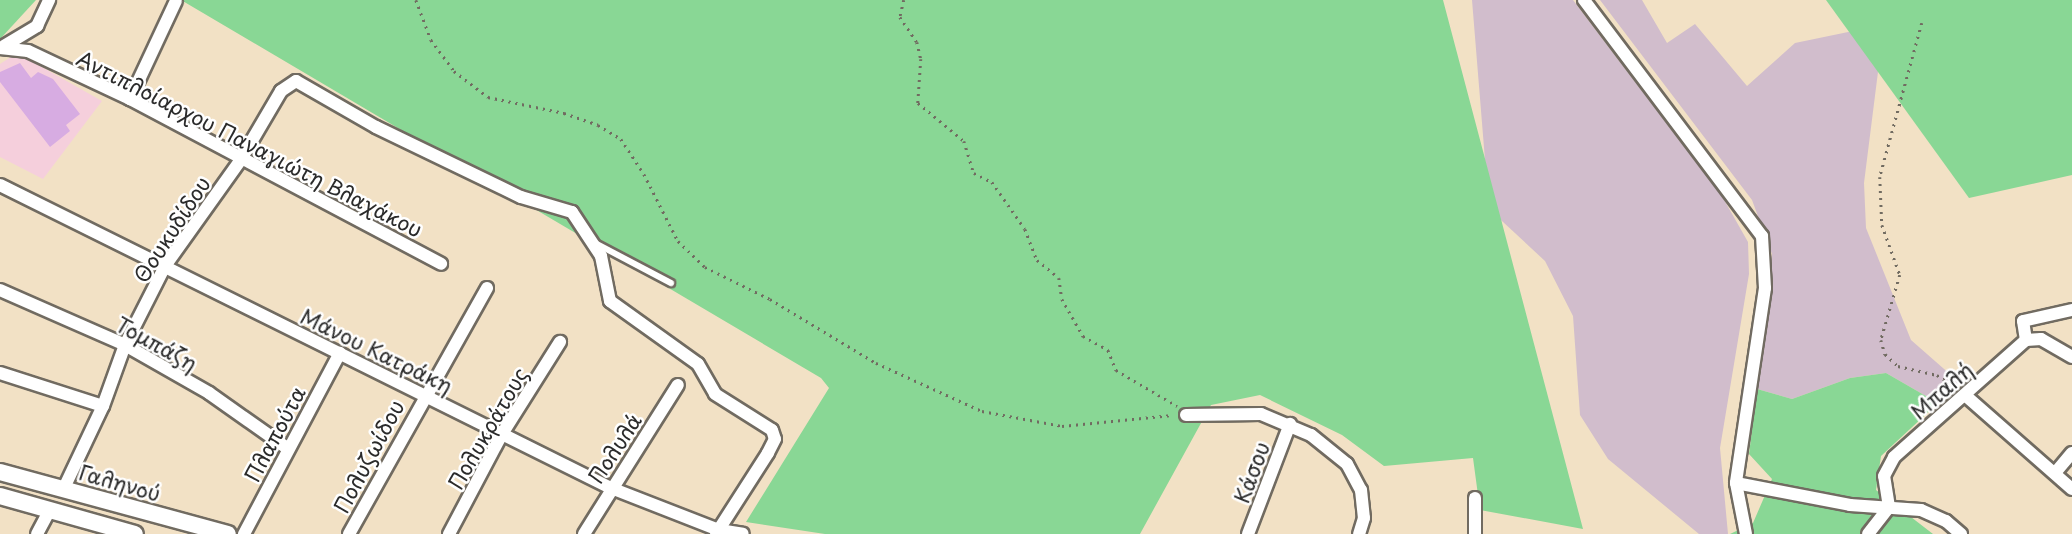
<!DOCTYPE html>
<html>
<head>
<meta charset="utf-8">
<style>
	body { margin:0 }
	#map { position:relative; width:2072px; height:534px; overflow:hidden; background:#f2e1c5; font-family:"Playpen Sans",sans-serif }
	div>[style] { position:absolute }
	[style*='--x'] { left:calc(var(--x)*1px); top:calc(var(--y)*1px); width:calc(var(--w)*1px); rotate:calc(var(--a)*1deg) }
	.built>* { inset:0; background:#f5cfdc }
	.industrial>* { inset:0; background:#d1bdcc }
	.green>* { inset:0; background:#89d795 }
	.building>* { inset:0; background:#d7ace2 }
	.path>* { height:2.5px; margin-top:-1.25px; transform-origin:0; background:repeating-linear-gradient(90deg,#716b61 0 2px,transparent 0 7px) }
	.roads { filter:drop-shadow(2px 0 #716b61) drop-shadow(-2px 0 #716b61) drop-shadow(0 2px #716b61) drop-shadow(0 -2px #716b61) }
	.service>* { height:6px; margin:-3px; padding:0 3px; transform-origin:3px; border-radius:3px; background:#fff }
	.minor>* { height:12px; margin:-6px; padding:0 6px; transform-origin:6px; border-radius:6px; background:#fff }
	.tertiary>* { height:16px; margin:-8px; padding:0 8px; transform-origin:8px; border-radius:8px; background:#fff }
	span { translate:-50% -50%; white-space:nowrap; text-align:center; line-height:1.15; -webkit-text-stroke:5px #fff; paint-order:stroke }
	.street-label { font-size:21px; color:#2b2b2b }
</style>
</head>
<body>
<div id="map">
	<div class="built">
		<div style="clip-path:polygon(17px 53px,102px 101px,43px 179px,0 157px,0 64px)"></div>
	</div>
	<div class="industrial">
		<div style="clip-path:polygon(1472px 0,1573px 0,1723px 198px,1748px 242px,1749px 274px,1720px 448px,1728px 534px,1699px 534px,1608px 459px,1580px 415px,1573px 316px,1545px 261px,1489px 209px)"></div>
		<div style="clip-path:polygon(1600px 0,1642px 0,1667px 43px,1695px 24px,1747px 86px,1795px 43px,1853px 31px,1880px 56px,1864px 183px,1866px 228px,1911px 340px,1960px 383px,1938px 403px,1886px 373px,1850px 378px,1792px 399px,1757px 389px,1772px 254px,1752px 200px)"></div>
	</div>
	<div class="green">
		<div style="clip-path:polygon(0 0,36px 0,1px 38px,0 38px)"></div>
		<div style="clip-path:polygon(181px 0,1443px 0,1583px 529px,1480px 510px,1473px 458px,1384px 466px,1342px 435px,1260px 395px,1211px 405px,1140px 534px,825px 534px,746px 522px,829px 388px,821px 378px)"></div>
		<div style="clip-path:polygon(1826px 0,2072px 0,2072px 175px,1969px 198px)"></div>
		<div style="clip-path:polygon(1886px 373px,1938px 403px,1881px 456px,1876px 490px,1933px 534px,1730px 534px,1753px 523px,1772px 479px,1749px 454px,1757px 389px,1792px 399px,1850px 378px)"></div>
	</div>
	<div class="building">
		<div style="clip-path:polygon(20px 63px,31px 78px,38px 72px,53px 79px,80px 114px,66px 125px,70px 131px,50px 147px,0 82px,0 72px)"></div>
	</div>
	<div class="path">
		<div style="--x:416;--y:0;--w:43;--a:69.4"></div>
		<div style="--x:431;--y:40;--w:39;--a:53"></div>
		<div style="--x:454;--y:71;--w:43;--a:37.4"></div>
		<div style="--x:488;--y:97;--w:78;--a:11.9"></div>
		<div style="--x:564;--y:113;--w:36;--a:19"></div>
		<div style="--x:598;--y:125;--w:27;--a:31"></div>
		<div style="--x:621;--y:139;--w:42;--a:56.7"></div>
		<div style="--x:644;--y:174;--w:75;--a:63.1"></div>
		<div style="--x:678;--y:241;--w:37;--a:44"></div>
		<div style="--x:705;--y:267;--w:72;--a:26.2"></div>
		<div style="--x:770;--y:299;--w:124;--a:31.1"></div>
		<div style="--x:876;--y:363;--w:116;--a:24.4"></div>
		<div style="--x:982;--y:411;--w:81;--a:10.6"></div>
		<div style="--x:1062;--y:426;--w:111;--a:-5.7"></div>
		<div style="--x:904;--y:0;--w:17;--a:103"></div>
		<div style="--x:900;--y:17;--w:30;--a:56"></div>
		<div style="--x:917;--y:42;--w:17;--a:77"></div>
		<div style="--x:921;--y:59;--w:44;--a:93.9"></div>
		<div style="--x:918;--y:103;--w:60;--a:39.6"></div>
		<div style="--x:964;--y:141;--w:34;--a:73"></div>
		<div style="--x:974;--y:173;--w:20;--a:27"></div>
		<div style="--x:992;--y:182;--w:57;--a:54.9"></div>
		<div style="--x:1025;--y:229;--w:33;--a:69"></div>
		<div style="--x:1037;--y:260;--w:28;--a:39"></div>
		<div style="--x:1059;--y:278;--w:21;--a:82"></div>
		<div style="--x:1062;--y:299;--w:43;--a:60.4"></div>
		<div style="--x:1083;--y:336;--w:29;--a:29"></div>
		<div style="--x:1108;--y:350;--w:22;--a:68"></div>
		<div style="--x:1116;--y:370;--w:71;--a:30.5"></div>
		<div style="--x:1922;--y:23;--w:160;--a:105.3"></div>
		<div style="--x:1880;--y:177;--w:48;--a:87.6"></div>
		<div style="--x:1882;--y:225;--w:53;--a:70.2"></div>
		<div style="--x:1900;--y:275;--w:68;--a:106.3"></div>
		<div style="--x:1881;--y:340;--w:15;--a:74"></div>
		<div style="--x:1885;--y:354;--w:18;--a:43"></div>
		<div style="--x:1898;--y:366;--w:40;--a:13"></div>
		<div style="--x:1937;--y:375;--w:19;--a:32"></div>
	</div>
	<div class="roads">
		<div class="service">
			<div style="--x:595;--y:243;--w:86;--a:27.8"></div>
		</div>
		<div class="minor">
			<div style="--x:1584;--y:0;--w:296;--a:53"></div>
			<div style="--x:1762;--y:236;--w:52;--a:86.7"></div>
			<div style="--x:1765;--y:288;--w:197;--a:98.5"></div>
			<div style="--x:4;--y:46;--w:39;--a:-31"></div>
			<div style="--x:37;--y:26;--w:29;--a:-65"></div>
			<div style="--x:0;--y:48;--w:28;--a:6"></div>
			<div style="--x:28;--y:51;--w:113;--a:25.2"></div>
			<div style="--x:130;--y:99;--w:352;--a:27.9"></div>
			<div style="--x:130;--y:99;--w:108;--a:-64.9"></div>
			<div style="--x:0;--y:185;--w:682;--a:26.38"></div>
			<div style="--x:611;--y:488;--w:116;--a:21.3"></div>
			<div style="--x:719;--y:530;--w:24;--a:9"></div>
			<div style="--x:0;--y:290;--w:137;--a:23.7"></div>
			<div style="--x:125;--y:345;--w:97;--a:29.7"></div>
			<div style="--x:209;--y:393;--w:95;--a:35.2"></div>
			<div style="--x:2026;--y:340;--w:15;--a:-4"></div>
			<div style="--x:2041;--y:339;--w:36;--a:30"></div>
			<div style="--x:0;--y:373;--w:108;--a:17.8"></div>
			<div style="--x:1966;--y:396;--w:141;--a:41.3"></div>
			<div style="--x:1186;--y:415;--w:75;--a:-0.8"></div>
			<div style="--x:1261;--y:414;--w:54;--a:22.8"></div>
			<div style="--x:1311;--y:435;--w:46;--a:38.9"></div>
			<div style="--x:1347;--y:464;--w:30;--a:62"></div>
			<div style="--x:1361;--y:490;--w:28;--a:84"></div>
			<div style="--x:1364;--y:518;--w:17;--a:107"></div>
			<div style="--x:2055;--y:473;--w:26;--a:-50"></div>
			<div style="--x:64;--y:488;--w:91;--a:-64.6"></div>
			<div style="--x:103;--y:406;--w:65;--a:-70.2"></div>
			<div style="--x:125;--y:345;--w:89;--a:-63.1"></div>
			<div style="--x:165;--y:266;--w:129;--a:-54.5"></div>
			<div style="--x:240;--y:161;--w:81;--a:-59.6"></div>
			<div style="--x:281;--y:91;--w:18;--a:-34"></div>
			<div style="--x:296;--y:81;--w:92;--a:29.9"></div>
			<div style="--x:376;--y:127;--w:161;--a:25.8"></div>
			<div style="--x:521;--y:197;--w:53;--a:16.4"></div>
			<div style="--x:572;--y:212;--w:53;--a:56.6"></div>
			<div style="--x:601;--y:256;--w:46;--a:78.7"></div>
			<div style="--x:610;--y:301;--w:108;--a:35.6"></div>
			<div style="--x:698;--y:364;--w:34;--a:60"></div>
			<div style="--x:715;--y:394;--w:67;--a:32.3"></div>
			<div style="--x:772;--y:430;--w:9;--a:72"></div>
			<div style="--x:775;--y:439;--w:16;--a:117"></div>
			<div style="--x:768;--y:453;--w:96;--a:122.7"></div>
			<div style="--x:1475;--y:498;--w:36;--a:90"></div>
			<div style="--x:37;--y:534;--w:27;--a:-62"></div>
			<div style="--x:244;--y:534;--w:205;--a:-62.1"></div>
			<div style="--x:349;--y:534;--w:282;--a:-60.7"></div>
			<div style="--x:449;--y:534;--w:113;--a:-62.1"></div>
			<div style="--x:502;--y:434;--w:109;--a:-57.8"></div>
			<div style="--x:584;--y:534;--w:176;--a:-57.8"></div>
			<div style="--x:1248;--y:534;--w:118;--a:-69.1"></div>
			<div style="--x:1746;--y:534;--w:52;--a:-101.1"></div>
			<div style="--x:1736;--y:483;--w:116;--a:10.9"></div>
			<div style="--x:1850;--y:505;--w:71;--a:4"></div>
			<div style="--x:1921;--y:510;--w:27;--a:24"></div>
			<div style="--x:1946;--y:521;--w:20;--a:41"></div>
			<div style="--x:1868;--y:534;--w:34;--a:-52"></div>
			<div style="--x:1889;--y:507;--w:31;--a:-99"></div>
			<div style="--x:1884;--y:476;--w:21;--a:-62"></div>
			<div style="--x:1894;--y:457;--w:176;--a:-41.6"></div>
			<div style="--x:2026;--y:340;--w:19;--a:-99"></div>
			<div style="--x:2023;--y:321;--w:50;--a:-12.7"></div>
		</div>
		<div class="tertiary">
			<div style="--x:0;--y:472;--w:236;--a:15.2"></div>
			<div style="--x:0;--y:496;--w:140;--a:15.7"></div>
		</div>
	</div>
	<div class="street-label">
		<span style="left:250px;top:143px;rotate:27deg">Αντιπλοίαρχου Παναγιώτη Βλαχάκου</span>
		<span style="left:171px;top:229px;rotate:-57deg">Θουκυδίδου</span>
		<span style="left:157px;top:343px;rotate:29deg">Τομπάζη</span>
		<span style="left:377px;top:350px;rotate:26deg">Μάνου Κατράκη</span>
		<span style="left:1941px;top:390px;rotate:-41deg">Μπαλή</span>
		<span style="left:487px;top:428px;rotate:-60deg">Πολυκράτους</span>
		<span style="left:274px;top:434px;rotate:-62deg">Πλαπούτα</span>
		<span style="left:614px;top:448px;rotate:-57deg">Πολυλά</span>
		<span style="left:368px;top:456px;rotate:-62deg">Πολυζωίδου</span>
		<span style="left:1251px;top:472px;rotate:-69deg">Κάσου</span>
		<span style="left:120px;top:482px;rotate:16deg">Γαληνού</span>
	</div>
</div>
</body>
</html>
